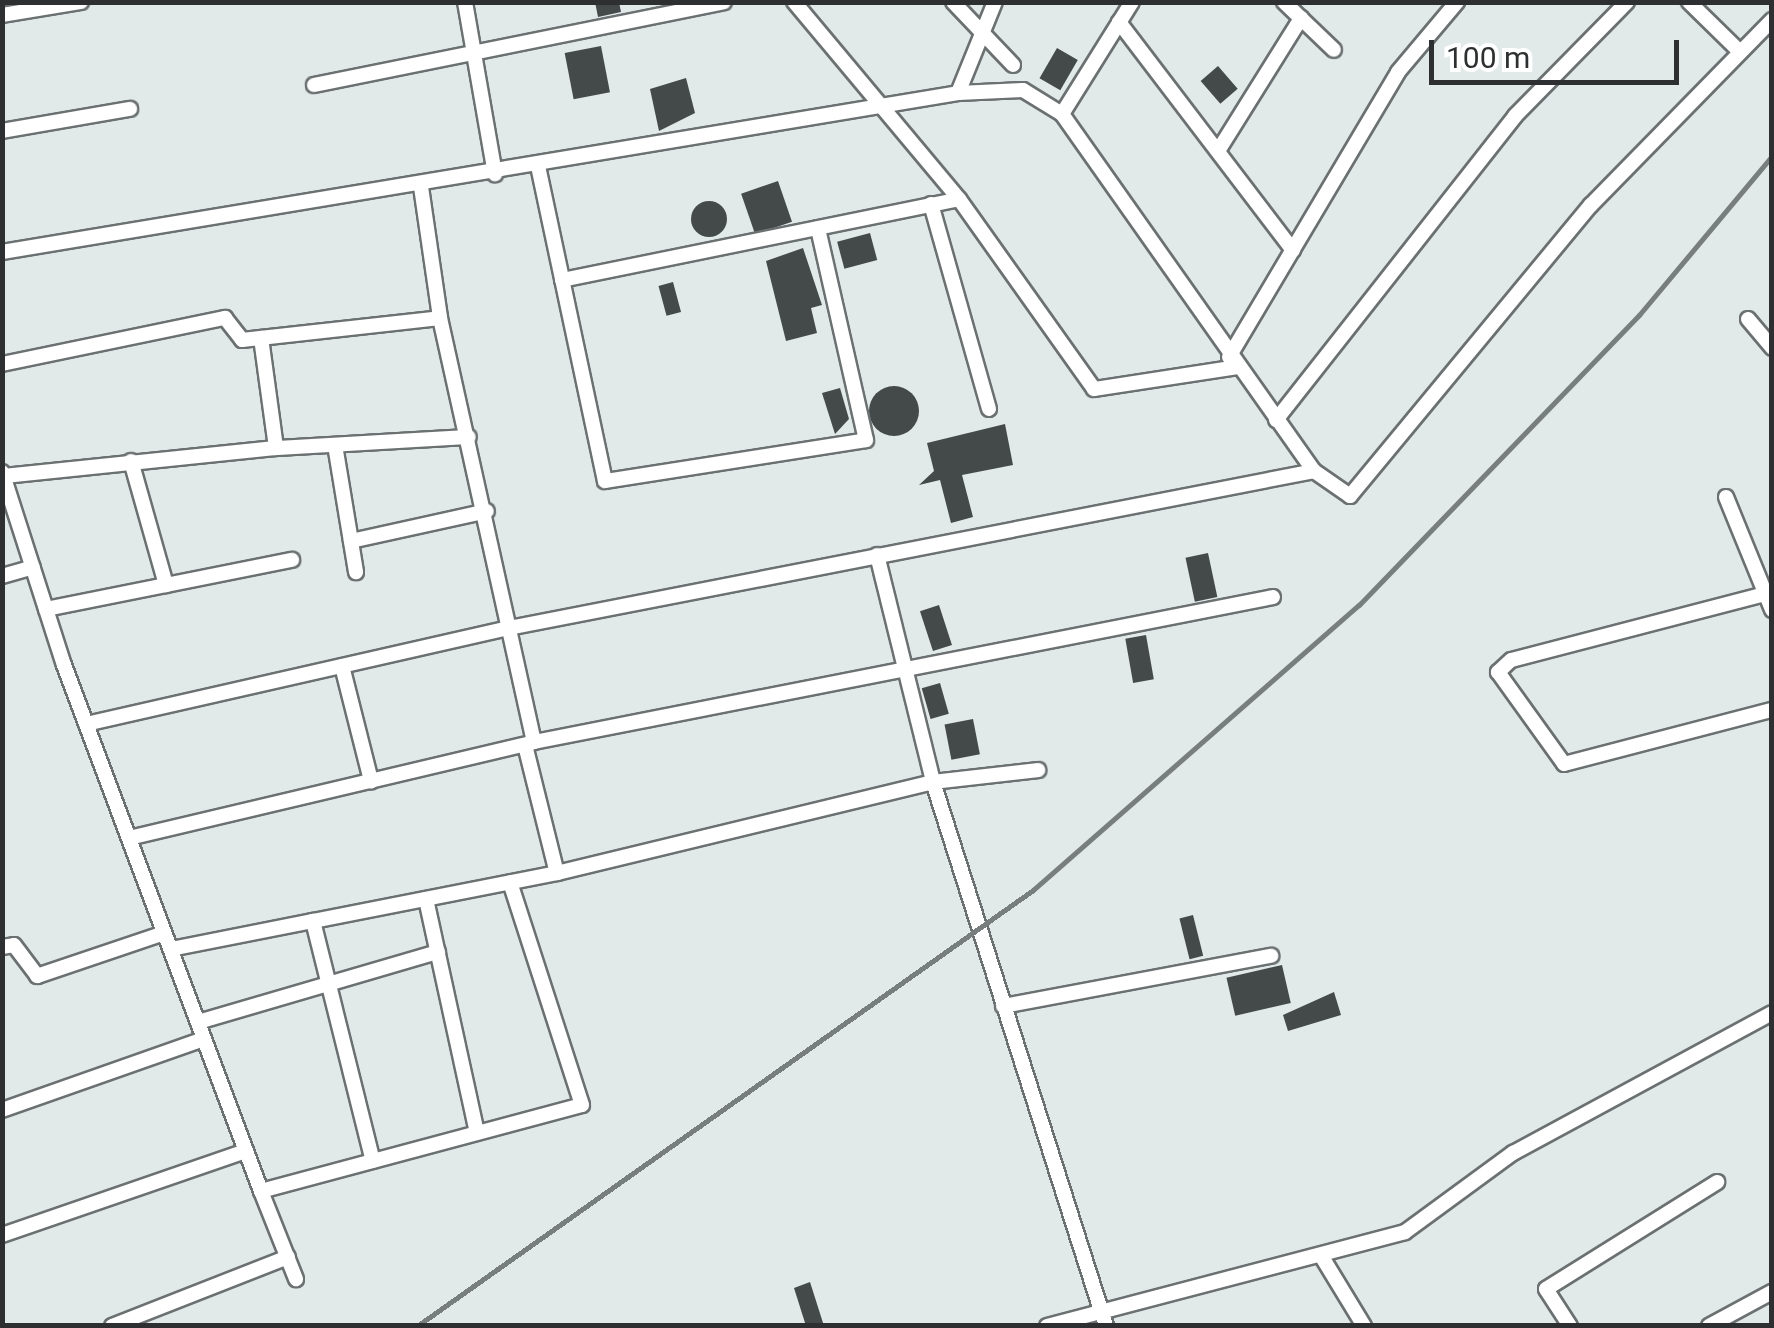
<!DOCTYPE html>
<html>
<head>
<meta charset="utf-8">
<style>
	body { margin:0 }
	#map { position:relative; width:1774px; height:1328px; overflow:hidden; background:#e2e9e9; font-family:Roboto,sans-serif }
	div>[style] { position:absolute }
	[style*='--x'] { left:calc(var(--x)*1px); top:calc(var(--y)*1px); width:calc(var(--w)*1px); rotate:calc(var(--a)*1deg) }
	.building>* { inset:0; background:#44494a; transform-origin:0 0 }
	.round { border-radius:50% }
	.roads { filter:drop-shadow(2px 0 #6b7071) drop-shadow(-2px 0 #6b7071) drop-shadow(0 2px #6b7071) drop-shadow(0 -2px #6b7071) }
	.street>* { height:14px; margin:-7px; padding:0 7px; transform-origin:7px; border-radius:7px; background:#fff }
	.rail>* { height:5px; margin:-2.5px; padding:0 2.5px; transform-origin:2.5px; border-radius:2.5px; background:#787d7d }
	span { translate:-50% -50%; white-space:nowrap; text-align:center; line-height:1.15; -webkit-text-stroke:10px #fff; paint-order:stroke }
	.frame { position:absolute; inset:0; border:5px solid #2d2f30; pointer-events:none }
	.scale { position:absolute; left:1429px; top:40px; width:250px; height:45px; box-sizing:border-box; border:5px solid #2d2f30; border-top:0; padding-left:12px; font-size:30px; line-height:35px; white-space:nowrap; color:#2d2f30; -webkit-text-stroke:8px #fff; paint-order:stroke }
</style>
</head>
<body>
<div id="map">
	<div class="building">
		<div style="clip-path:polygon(595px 2px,619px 2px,621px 12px,598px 17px)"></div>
		<div style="left:601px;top:46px;width:47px;height:37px;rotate:79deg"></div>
		<div style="left:1057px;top:48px;width:24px;height:35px;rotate:30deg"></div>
		<div style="left:1218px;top:66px;width:30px;height:23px;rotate:49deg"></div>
		<div style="clip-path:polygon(686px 78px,695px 113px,659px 131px,650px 89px)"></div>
		<div style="left:778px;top:181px;width:43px;height:39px;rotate:71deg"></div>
		<div class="round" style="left:691px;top:201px;width:36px;height:36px"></div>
		<div style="left:870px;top:233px;width:28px;height:34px;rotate:75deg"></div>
		<div style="clip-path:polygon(803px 248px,822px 305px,811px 308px,817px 333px,786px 341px,766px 261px)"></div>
		<div style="left:673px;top:282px;width:31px;height:15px;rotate:75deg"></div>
		<div class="round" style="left:869px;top:386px;width:50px;height:50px"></div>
		<div style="clip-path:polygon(840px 388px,849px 419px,835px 434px,822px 393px)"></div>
		<div style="clip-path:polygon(1005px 424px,1013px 465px,962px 475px,973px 517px,951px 523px,940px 480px,919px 485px,934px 471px,927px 443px)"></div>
		<div style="left:1208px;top:553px;width:45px;height:23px;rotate:78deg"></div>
		<div style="left:939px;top:605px;width:42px;height:20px;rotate:72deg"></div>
		<div style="left:1146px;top:635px;width:45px;height:21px;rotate:80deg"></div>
		<div style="left:940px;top:683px;width:32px;height:19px;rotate:74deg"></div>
		<div style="left:973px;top:719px;width:36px;height:29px;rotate:79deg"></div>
		<div style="left:1193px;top:915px;width:42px;height:14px;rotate:76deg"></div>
		<div style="left:1282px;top:965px;width:39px;height:57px;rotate:77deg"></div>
		<div style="clip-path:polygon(1334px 992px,1341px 1015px,1288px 1031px,1283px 1015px)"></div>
		<div style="clip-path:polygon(810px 1282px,824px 1326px,806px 1326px,794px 1288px)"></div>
	</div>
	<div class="roads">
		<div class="street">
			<div style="--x:465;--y:2;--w:175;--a:80.1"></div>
			<div style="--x:953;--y:2;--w:87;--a:46.4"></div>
			<div style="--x:1284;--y:2;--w:69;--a:43.8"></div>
			<div style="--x:1689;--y:2;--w:71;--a:44.4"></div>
			<div style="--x:2;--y:15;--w:80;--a:-9.3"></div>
			<div style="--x:1119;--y:22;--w:287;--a:52.7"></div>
			<div style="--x:314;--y:85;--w:418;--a:-11.4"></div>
			<div style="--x:958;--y:93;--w:98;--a:-67.9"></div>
			<div style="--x:1062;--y:114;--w:132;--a:-58"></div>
			<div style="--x:2;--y:131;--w:130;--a:-9.8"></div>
			<div style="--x:1218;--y:151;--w:157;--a:-58"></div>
			<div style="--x:538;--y:166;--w:322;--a:78"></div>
			<div style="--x:605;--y:481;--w:264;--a:-8.9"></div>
			<div style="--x:866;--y:440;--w:217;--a:-102.8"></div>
			<div style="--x:421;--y:187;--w:132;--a:81.7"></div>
			<div style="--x:440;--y:318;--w:434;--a:77.5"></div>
			<div style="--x:959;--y:199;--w:233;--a:54.6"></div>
			<div style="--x:1094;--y:389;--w:145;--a:-8.7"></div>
			<div style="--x:931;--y:204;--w:213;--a:74.2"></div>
			<div style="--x:2;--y:252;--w:969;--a:-9.44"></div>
			<div style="--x:958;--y:93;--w:65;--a:-2.6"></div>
			<div style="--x:1023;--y:90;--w:46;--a:31.6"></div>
			<div style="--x:1062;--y:114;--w:437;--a:54.8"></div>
			<div style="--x:1314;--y:471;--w:44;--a:34.8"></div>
			<div style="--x:1350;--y:496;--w:378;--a:-50.4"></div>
			<div style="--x:1591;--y:205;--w:259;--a:-45.6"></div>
			<div style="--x:562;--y:280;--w:405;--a:-11.5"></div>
			<div style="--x:959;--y:199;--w:257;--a:-129.9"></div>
			<div style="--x:1748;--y:319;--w:38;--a:50"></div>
			<div style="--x:261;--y:338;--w:111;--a:82.2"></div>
			<div style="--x:276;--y:448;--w:193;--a:-3.3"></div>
			<div style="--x:1229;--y:357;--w:331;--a:-59.3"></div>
			<div style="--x:1398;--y:72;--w:92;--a:-49.9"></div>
			<div style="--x:2;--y:364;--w:228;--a:-11.7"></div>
			<div style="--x:225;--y:318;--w:28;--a:52"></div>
			<div style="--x:242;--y:340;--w:199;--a:-6.3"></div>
			<div style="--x:1276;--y:420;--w:387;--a:-51.8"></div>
			<div style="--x:1515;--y:116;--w:160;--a:-45.5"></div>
			<div style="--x:335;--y:445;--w:129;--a:80.6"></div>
			<div style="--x:131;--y:461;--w:129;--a:74.2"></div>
			<div style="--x:2;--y:472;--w:203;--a:72.2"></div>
			<div style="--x:64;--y:665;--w:562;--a:69.47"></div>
			<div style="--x:261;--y:1191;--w:332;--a:-15"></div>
			<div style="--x:582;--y:1105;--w:234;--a:-107.9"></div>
			<div style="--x:4;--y:476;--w:273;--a:-5.9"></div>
			<div style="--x:1726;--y:497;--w:122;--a:67.8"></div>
			<div style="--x:351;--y:541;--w:139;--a:-12.4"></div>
			<div style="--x:877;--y:555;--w:234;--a:76.1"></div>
			<div style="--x:933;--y:782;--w:571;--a:72.36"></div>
			<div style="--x:2;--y:576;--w:32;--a:-16"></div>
			<div style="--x:1765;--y:594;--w:262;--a:165.4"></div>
			<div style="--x:1511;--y:660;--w:18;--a:137"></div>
			<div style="--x:1498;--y:672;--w:113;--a:54.3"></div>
			<div style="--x:1564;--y:764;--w:215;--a:-14.6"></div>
			<div style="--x:46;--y:609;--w:251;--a:-11.3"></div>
			<div style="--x:342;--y:666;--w:119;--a:75.8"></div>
			<div style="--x:86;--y:724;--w:439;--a:-12.8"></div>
			<div style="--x:514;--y:627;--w:815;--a:-11.03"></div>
			<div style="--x:525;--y:745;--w:132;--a:76"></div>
			<div style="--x:557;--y:873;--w:387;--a:-13.6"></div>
			<div style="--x:933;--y:782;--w:106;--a:-6.5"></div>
			<div style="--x:129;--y:838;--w:416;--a:-13.3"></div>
			<div style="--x:534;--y:742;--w:753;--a:-11.1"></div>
			<div style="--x:426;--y:899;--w:239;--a:77.7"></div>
			<div style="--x:313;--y:921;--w:249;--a:-11.1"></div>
			<div style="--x:2;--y:947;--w:12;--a:-9"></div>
			<div style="--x:14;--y:945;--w:39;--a:53"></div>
			<div style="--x:37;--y:976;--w:134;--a:-18.7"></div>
			<div style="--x:171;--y:949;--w:145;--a:-11.2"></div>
			<div style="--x:313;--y:921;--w:247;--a:76"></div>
			<div style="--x:1003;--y:1006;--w:273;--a:-10.6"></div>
			<div style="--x:198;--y:1022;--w:250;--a:-16.3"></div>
			<div style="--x:2;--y:1110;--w:214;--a:-19.4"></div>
			<div style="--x:261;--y:1191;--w:95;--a:68.3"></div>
			<div style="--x:2;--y:1235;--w:258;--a:-19"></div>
			<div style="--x:1322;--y:1257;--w:81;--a:58.7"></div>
			<div style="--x:112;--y:1326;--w:189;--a:-21.4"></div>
			<div style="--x:1047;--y:1326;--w:370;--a:-14.7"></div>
			<div style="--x:1405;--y:1232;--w:134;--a:-36.2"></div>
			<div style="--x:1513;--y:1153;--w:294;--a:-28.4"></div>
			<div style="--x:1570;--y:1326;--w:44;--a:-123"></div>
			<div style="--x:1546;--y:1289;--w:202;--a:-32"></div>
			<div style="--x:1709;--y:1326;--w:72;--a:-28.4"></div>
		</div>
	</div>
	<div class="rail">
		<div style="--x:417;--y:1326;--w:755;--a:-35.29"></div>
		<div style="--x:1033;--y:890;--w:433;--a:-41.2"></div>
		<div style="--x:1359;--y:605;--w:403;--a:-46"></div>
		<div style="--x:1639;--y:315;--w:207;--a:-50.1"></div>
	</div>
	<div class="frame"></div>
	<div class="scale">100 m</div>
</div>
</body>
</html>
